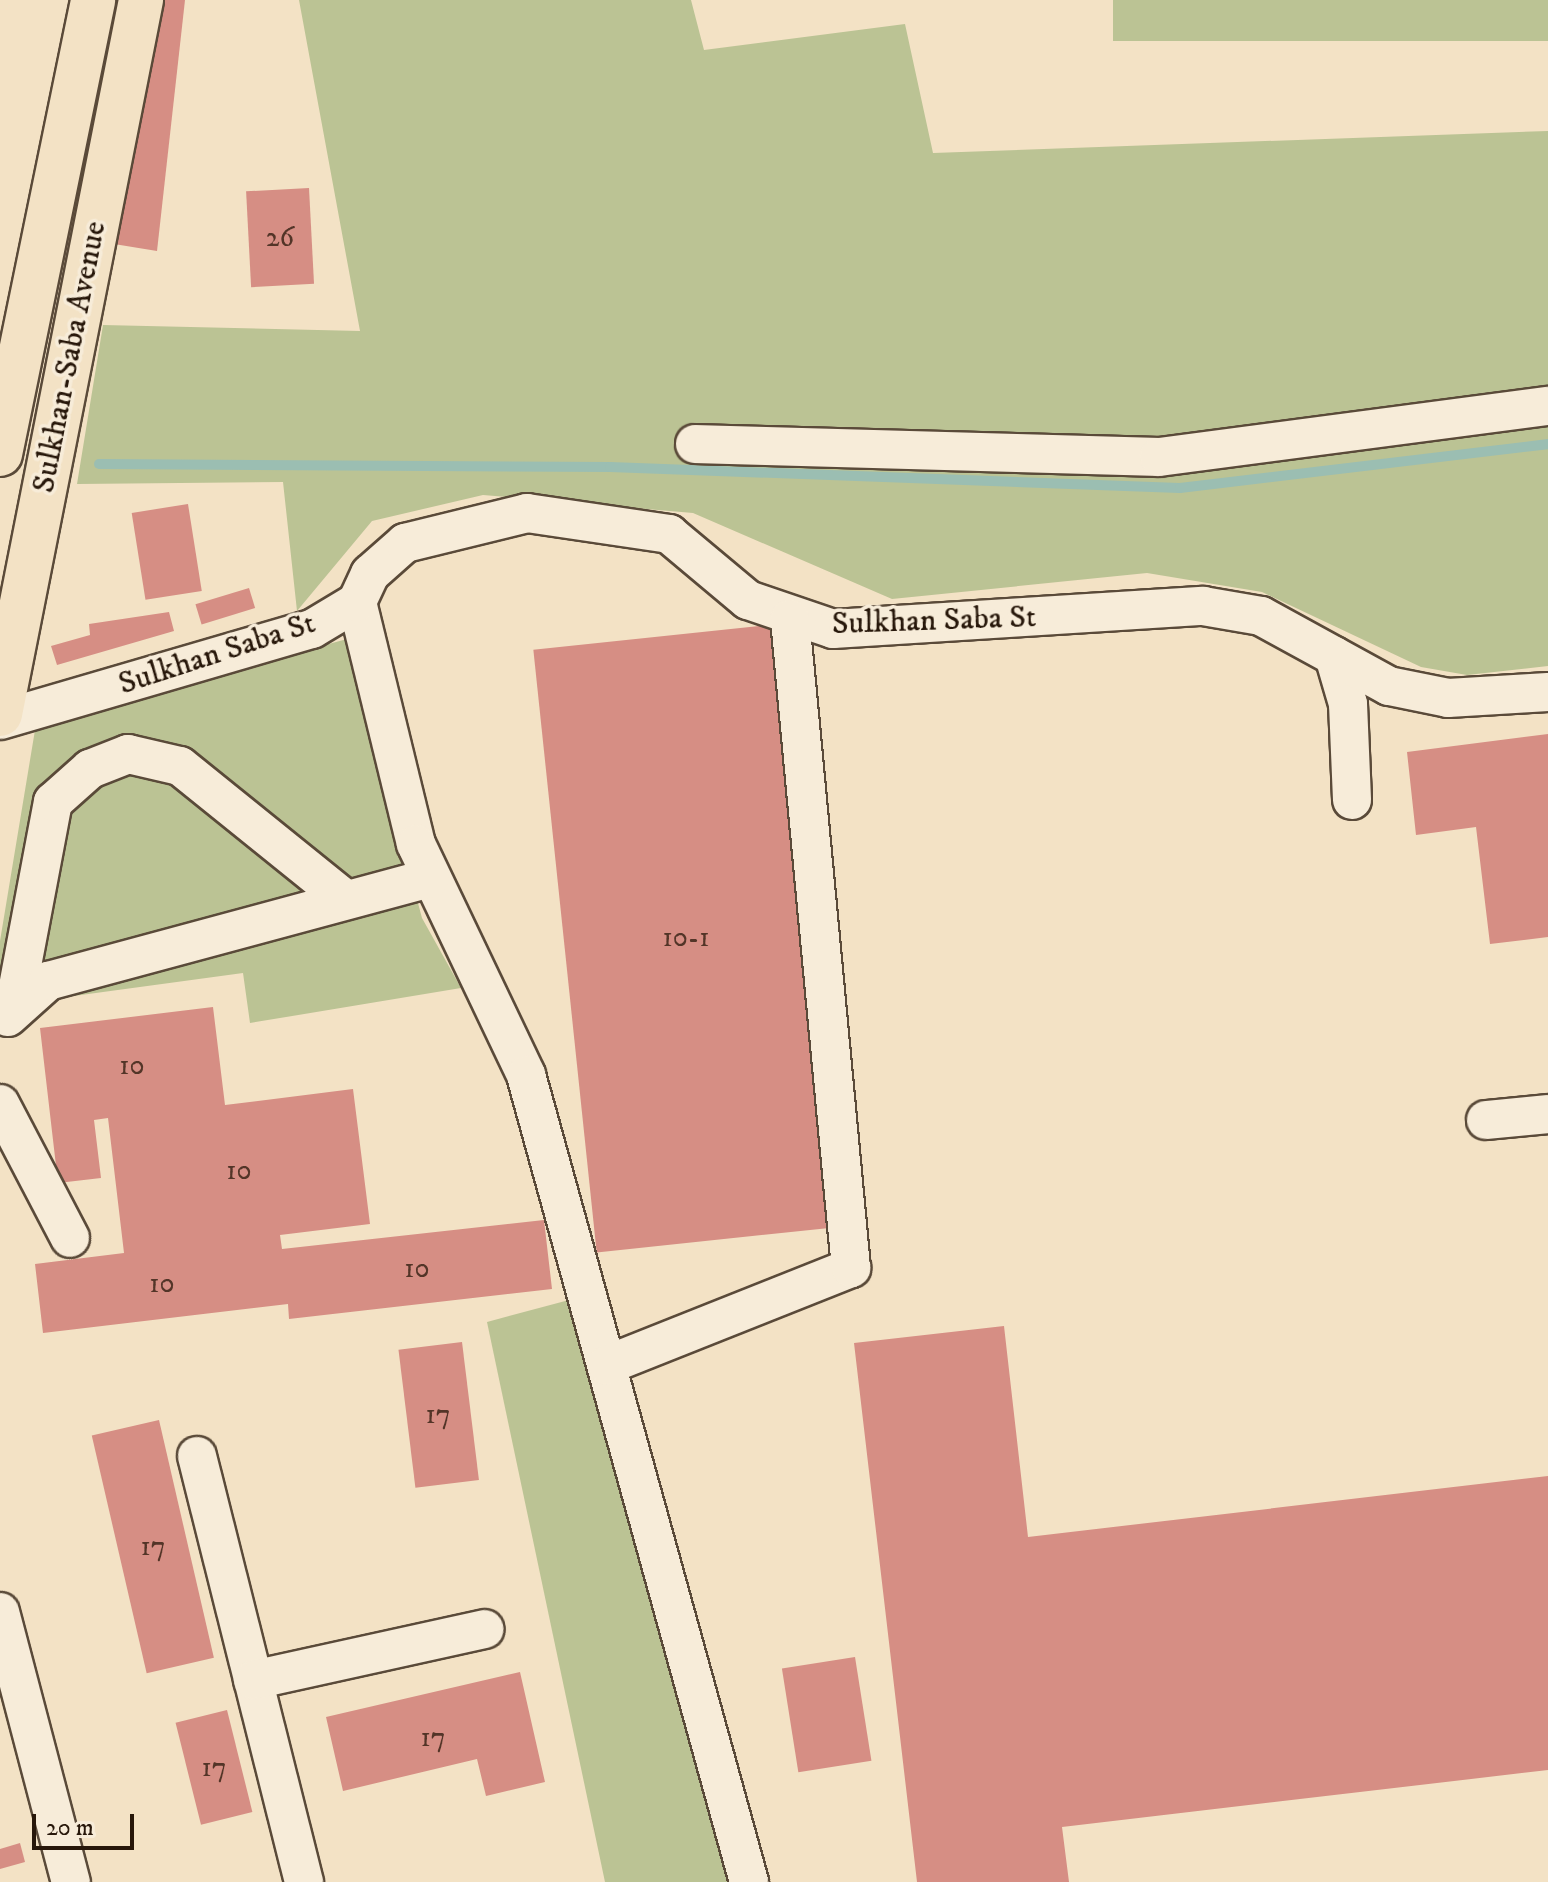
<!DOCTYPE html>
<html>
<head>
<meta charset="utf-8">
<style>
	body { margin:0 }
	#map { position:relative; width:1548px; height:1882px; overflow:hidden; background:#f3e2c5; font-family:"IM FELL DW Pica",serif }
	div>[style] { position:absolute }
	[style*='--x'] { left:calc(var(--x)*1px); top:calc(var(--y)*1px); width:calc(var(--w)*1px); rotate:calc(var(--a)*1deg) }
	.green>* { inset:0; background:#bbc394; transform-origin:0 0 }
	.stream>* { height:10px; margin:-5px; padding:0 5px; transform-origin:5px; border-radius:5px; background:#9bbeb2 }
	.building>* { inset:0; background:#d68e84; transform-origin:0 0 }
	.roads { filter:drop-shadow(2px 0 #5a4a39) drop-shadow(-2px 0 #5a4a39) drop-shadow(0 2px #5a4a39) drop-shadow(0 -2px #5a4a39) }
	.minor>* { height:38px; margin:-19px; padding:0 19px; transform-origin:19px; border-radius:19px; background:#f7ecd9 }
	.major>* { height:44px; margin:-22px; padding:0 22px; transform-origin:22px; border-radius:22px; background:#f3e2c5 }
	span { translate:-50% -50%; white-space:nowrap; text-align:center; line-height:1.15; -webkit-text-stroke:7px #f7ecd9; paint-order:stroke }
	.number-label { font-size:28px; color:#533528 }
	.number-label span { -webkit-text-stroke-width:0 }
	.street-label { font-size:32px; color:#27170a }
	.scale { position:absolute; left:32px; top:1814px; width:102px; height:36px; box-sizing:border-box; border:4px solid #27170a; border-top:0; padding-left:10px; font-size:24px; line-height:28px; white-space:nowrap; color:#27170a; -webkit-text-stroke:6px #f7ecd9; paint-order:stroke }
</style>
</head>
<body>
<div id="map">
	<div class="green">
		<div style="clip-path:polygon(299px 0,691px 0,704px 50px,905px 24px,933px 153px,1548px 131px,1548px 666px,1467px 675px,1421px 667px,1262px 592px,1147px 573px,892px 599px,693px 513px,483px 495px,372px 521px,297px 611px,283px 482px,77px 484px,103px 325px,360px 331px)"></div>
		<div style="left:1113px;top:0;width:435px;height:41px"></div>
		<div style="clip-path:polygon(347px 639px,422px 918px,461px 988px,250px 1023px,243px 973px,0 1006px,0 941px,36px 724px)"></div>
		<div style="clip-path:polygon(569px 1300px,734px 1882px,605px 1882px,487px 1322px)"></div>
	</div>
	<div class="stream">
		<div style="--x:99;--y:464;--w:511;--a:0.34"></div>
		<div style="--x:610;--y:467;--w:570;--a:2.11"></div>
		<div style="--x:1180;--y:488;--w:371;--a:-6.8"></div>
	</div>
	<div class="building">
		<div style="clip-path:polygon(151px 0,185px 0,157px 251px,114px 244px)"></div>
		<div style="left:309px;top:188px;width:96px;height:63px;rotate:87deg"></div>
		<div style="left:188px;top:504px;width:88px;height:57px;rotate:81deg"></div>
		<div style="left:249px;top:588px;width:21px;height:56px;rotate:73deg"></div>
		<div style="clip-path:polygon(169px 612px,174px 631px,57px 665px,51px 646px,90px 635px,89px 624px)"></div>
		<div style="left:778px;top:624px;width:606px;height:246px;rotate:84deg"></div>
		<div style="clip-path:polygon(1548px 734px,1548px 937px,1490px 944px,1476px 827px,1416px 835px,1407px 752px)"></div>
		<div style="clip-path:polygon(213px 1007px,225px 1105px,353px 1089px,370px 1224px,280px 1235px,282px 1249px,544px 1220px,552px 1289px,289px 1319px,288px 1304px,43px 1333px,35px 1264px,124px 1253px,108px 1118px,94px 1120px,101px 1178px,58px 1183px,40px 1028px)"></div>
		<div style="clip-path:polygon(1004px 1326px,1028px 1537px,1548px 1476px,1548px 1770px,1062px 1827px,1069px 1882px,917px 1882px,854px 1343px)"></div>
		<div style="left:462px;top:1342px;width:139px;height:64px;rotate:83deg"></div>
		<div style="left:159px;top:1420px;width:244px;height:69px;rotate:77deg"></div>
		<div style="left:855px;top:1657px;width:105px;height:74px;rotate:81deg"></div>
		<div style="clip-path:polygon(520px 1672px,545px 1782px,486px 1796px,477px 1759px,343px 1791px,326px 1717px)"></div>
		<div style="left:227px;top:1710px;width:105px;height:53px;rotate:76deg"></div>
		<div style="clip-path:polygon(20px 1843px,25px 1862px,0 1869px,0 1849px)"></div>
	</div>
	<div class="roads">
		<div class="minor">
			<div style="--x:695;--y:444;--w:464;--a:1.6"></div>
			<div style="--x:1159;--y:457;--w:392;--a:-7.5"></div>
			<div style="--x:357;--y:602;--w:249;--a:76.3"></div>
			<div style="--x:416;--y:844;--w:256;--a:64.5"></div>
			<div style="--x:526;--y:1075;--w:837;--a:74.55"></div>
			<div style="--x:1334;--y:656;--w:50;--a:73.7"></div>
			<div style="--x:1348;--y:704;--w:96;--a:87.6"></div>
			<div style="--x:0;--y:720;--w:325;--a:-16.3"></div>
			<div style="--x:312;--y:629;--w:52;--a:-31"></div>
			<div style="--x:357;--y:602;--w:31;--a:-65"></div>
			<div style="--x:370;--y:574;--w:47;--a:-41.5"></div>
			<div style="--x:405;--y:543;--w:126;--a:-13.8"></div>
			<div style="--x:527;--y:513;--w:144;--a:8.4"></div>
			<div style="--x:669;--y:534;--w:103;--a:39.9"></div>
			<div style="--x:748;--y:600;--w:90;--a:18.8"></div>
			<div style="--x:833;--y:629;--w:371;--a:-3.6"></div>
			<div style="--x:1203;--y:606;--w:59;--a:9.8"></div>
			<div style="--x:1261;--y:616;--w:146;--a:28.7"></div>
			<div style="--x:1389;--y:686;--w:60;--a:11.5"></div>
			<div style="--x:1448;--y:698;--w:100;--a:-3.4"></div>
			<div style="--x:14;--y:1008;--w:210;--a:-79.3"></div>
			<div style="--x:53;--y:802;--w:50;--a:-41.7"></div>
			<div style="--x:90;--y:769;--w:41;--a:-21.5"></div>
			<div style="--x:128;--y:754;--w:53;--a:13"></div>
			<div style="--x:180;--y:766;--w:213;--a:38.9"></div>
			<div style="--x:8;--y:1017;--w:54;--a:-42"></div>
			<div style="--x:48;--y:981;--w:395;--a:-15.1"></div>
			<div style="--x:0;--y:1104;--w:151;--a:62.4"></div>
			<div style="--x:1486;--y:1120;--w:62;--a:-5.5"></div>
			<div style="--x:607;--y:1365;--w:263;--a:-21.7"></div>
			<div style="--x:851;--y:1268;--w:652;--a:-95.37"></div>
			<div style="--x:197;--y:1456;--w:439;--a:75.9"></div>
			<div style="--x:0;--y:1612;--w:279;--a:75.3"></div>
			<div style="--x:253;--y:1680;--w:237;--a:-12.4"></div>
		</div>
		<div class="major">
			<div style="--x:0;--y:454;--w:463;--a:-78.4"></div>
			<div style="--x:0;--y:714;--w:728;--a:-78.83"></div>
		</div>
	</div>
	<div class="number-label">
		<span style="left:280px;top:238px">26</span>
		<span style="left:686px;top:938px">10-1</span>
		<span style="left:132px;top:1066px">10</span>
		<span style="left:239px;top:1171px">10</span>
		<span style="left:417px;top:1269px">10</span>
		<span style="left:162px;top:1284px">10</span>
		<span style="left:438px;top:1415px">17</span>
		<span style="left:153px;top:1547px">17</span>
		<span style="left:433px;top:1738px">17</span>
		<span style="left:214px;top:1768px">17</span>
	</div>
	<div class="street-label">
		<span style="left:70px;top:357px;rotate:-79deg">Sulkhan-Saba Avenue</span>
		<span style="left:934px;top:621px;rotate:-2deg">Sulkhan Saba St</span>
		<span style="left:217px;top:654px;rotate:-18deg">Sulkhan Saba St</span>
	</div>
	<div class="scale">20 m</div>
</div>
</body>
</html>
